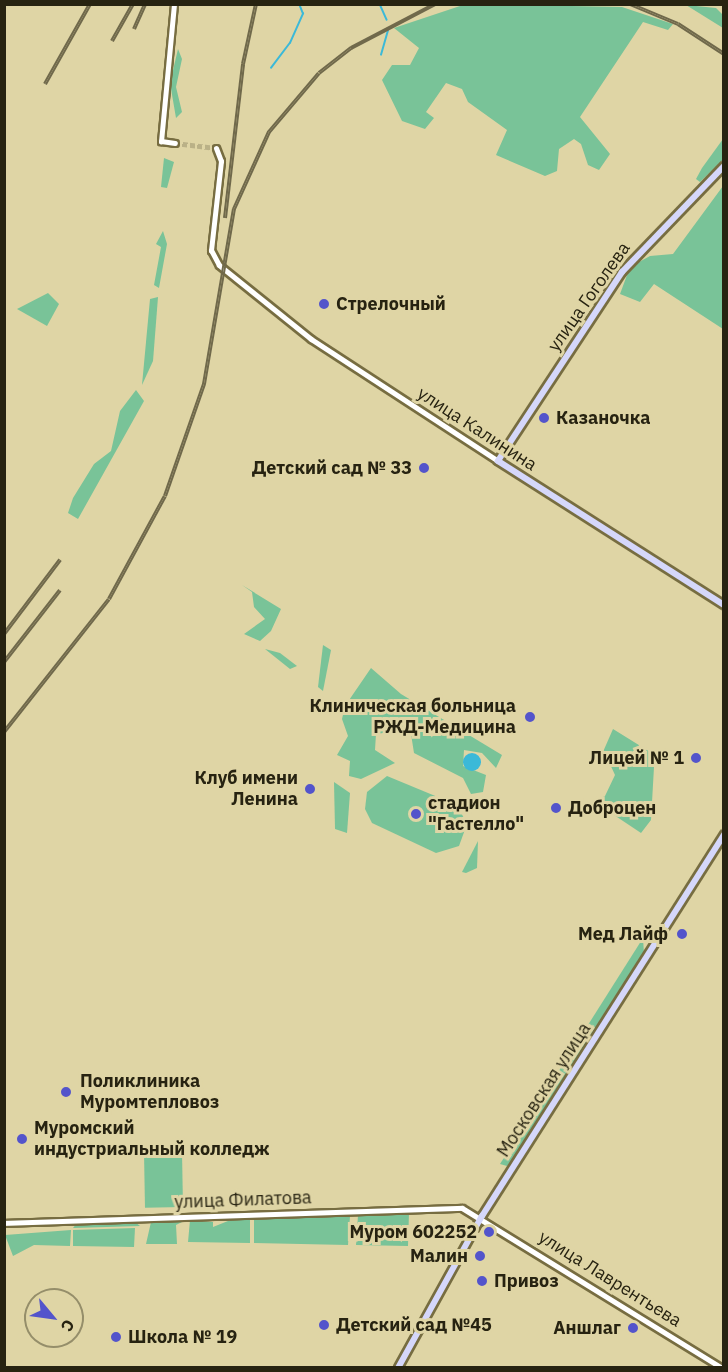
<!DOCTYPE html>
<html>
<head>
<meta charset="utf-8">
<style>
	body { margin:0 }
	#map { position:relative; width:728px; height:1372px; overflow:hidden; background:#dfd5a5; font-family:"IBM Plex Sans",sans-serif }
	div>[style] { position:absolute }
	[style*='--x'] { left:calc(var(--x)*1px); top:calc(var(--y)*1px); width:calc(var(--w)*1px); rotate:calc(var(--a)*1deg) }
	.green>* { inset:0; background:#79c398; transform-origin:0 0 }
	.water>* { inset:0; background:#3bb9d8 }
	.round { border-radius:50% }
	.stream>* { height:1.5px; margin:-0.75px; padding:0 0.75px; transform-origin:0.75px; border-radius:0.75px; background:#3bb9d8 }
	.tertiary-tunnel>* { height:5px; margin-top:-2.5px; transform-origin:0; background:repeating-linear-gradient(90deg,#bab187 0 5px,transparent 0 7.5px) }
	.roads { filter:drop-shadow(2px 0 #776d41) drop-shadow(-2px 0 #776d41) drop-shadow(0 2px #776d41) drop-shadow(0 -2px #776d41) }
	.tertiary>* { height:5px; margin:-2.5px; padding:0 2.5px; transform-origin:2.5px; border-radius:2.5px; background:#fff }
	.secondary>* { height:6px; margin:-3px; padding:0 3px; transform-origin:3px; border-radius:3px; background:#d5d7fa }
	.rail>* { height:4px; margin-top:-2px; transform-origin:0; background:repeating-linear-gradient(90deg,#dfd5a5 0 4.5px,#70694b 0 9px); box-sizing:border-box; border-block:2px solid #70694b }
	.dots>* { width:16px; height:16px; translate:-50% -50%; box-sizing:border-box; border:3px solid #dfd5a5; border-radius:50% }
	span { translate:-50% -50%; white-space:nowrap; text-align:center; line-height:1.15; -webkit-text-stroke:6px #dfd5a5; paint-order:stroke }
	.street-label { font-size:18px; color:#272311 }
	.poi-label { font-size:18px; color:#272311; font-weight:700 }
	.left { translate:0 -50%; text-align:left }
	.right { translate:-100% -50%; text-align:right }
	.frame { position:absolute; inset:0; border:6px solid #272311; pointer-events:none }
	.north { position:absolute; left:24px; top:1288px; width:60px; height:60px; box-sizing:border-box; background:#dfd5a5; border:2px solid #958e6a; border-radius:50%; rotate:119deg; font-size:16px; font-weight:700; line-height:24px; text-align:center; color:#272311 }
	.north::after { content:''; display:block; margin:auto; width:21px; height:27px; background:#5354cb; clip-path:polygon(50% 0,100% 100%,50% 72%,0 100%) }
</style>
</head>
<body>
<div id="map">
	<div class="green">
		<div style="clip-path:polygon(466px 4px,622px 7px,673px 24px,668px 30px,643px 22px,580px 117px,610px 154px,599px 170px,588px 165px,581px 144px,574px 139px,559px 149px,557px 171px,545px 176px,496px 155px,507px 130px,468px 102px,462px 89px,446px 83px,426px 112px,434px 118px,425px 129px,402px 121px,382px 80px,392px 65px,410px 65px,419px 48px,394px 28px)"></div>
		<div style="clip-path:polygon(686px 5px,716px 8px,723px 15px,723px 28px)"></div>
		<div style="clip-path:polygon(178px 49px,182px 59px,176px 87px,182px 112px,176px 118px,170px 83px)"></div>
		<div style="clip-path:polygon(723px 139px,723px 160px,700px 182px,696px 179px,702px 168px)"></div>
		<div style="clip-path:polygon(164px 158px,174px 162px,167px 188px,161px 187px)"></div>
		<div style="clip-path:polygon(723px 186px,723px 329px,654px 284px,640px 302px,620px 294px,630px 267px,650px 256px,673px 254px)"></div>
		<div style="clip-path:polygon(163px 231px,167px 244px,159px 288px,154px 285px,161px 247px,156px 244px)"></div>
		<div style="clip-path:polygon(48px 293px,59px 304px,47px 326px,17px 309px)"></div>
		<div style="clip-path:polygon(158px 297px,153px 361px,142px 385px,150px 299px)"></div>
		<div style="clip-path:polygon(136px 390px,144px 401px,78px 519px,68px 513px,73px 498px,94px 464px,111px 451px,120px 411px)"></div>
		<div style="clip-path:polygon(242px 585px,281px 609px,271px 631px,260px 641px,244px 634px,265px 619px,254px 607px,252px 592px)"></div>
		<div style="clip-path:polygon(323px 645px,331px 650px,323px 691px,318px 687px)"></div>
		<div style="clip-path:polygon(265px 649px,280px 653px,297px 666px,290px 669px)"></div>
		<div style="clip-path:polygon(371px 668px,401px 694px,502px 755px,496px 768px,482px 753px,464px 750px,463px 766px,486px 775px,483px 792px,471px 794px,463px 778px,414px 753px,411px 734px,404px 730px,376px 734px,375px 750px,395px 763px,361px 779px,349px 776px,350px 761px,337px 755px,348px 736px,342px 719px,345px 706px)"></div>
		<div style="clip-path:polygon(613px 729px,663px 760px,654px 767px,651px 820px,641px 833px,593px 801px,605px 796px,615px 775px,609px 762px,599px 761px)"></div>
		<div style="clip-path:polygon(387px 776px,457px 805px,467px 824px,459px 846px,436px 853px,372px 823px,365px 809px,367px 792px)"></div>
		<div style="clip-path:polygon(334px 782px,350px 793px,347px 833px,335px 829px)"></div>
		<div style="clip-path:polygon(478px 841px,477px 868px,466px 873px,462px 872px)"></div>
		<div style="clip-path:polygon(643px 938px,644px 954px,517px 1154px,507px 1166px,500px 1164px)"></div>
		<div style="left:182px;top:1151px;width:56px;height:38px;rotate:89deg"></div>
		<div style="clip-path:polygon(409px 1212px,408px 1246px,356px 1245px,358px 1215px)"></div>
		<div style="clip-path:polygon(350px 1216px,348px 1245px,254px 1243px,254px 1219px)"></div>
		<div style="clip-path:polygon(233px 1219px,250px 1219px,250px 1243px,188px 1242px,190px 1220px,213px 1222px,213px 1227px)"></div>
		<div style="clip-path:polygon(135px 1222px,140px 1226px,73px 1228px,77px 1223px)"></div>
		<div style="clip-path:polygon(151px 1222px,182px 1222px,176px 1225px,177px 1244px,146px 1244px)"></div>
		<div style="clip-path:polygon(135px 1228px,134px 1247px,73px 1246px,73px 1230px)"></div>
		<div style="clip-path:polygon(71px 1230px,70px 1246px,34px 1245px,13px 1256px,5px 1235px)"></div>
	</div>
	<div class="water">
		<div class="round" style="left:463px;top:753px;width:18px;height:18px"></div>
	</div>
	<div class="stream">
		<div style="--x:380;--y:4;--w:17;--a:66"></div>
		<div style="--x:381;--y:55;--w:26;--a:-74"></div>
		<div style="--x:271;--y:68;--w:31;--a:-53"></div>
		<div style="--x:290;--y:43;--w:32;--a:-66"></div>
		<div style="--x:303;--y:14;--w:11;--a:-112"></div>
	</div>
	<div class="tertiary-tunnel">
		<div style="--x:175;--y:143;--w:41;--a:7"></div>
	</div>
	<div class="roads">
		<div class="tertiary">
			<div style="--x:174;--y:4;--w:138;--a:95.4"></div>
			<div style="--x:161;--y:141;--w:14;--a:8"></div>
			<div style="--x:216;--y:148;--w:14;--a:69"></div>
			<div style="--x:221;--y:161;--w:90;--a:96.4"></div>
			<div style="--x:211;--y:250;--w:17;--a:62"></div>
			<div style="--x:219;--y:265;--w:118;--a:38.8"></div>
			<div style="--x:311;--y:339;--w:223;--a:33.1"></div>
			<div style="--x:4;--y:1223;--w:458;--a:-1.9"></div>
			<div style="--x:462;--y:1208;--w:305;--a:31.6"></div>
		</div>
		<div class="secondary">
			<div style="--x:724;--y:166;--w:147;--a:133.9"></div>
			<div style="--x:622;--y:272;--w:226;--a:123.3"></div>
			<div style="--x:498;--y:461;--w:268;--a:32.5"></div>
			<div style="--x:398;--y:1368;--w:174;--a:-61.1"></div>
			<div style="--x:482;--y:1216;--w:452;--a:-57.6"></div>
		</div>
	</div>
	<div class="rail">
		<div style="--x:630;--y:4;--w:52;--a:22.6"></div>
		<div style="--x:678;--y:24;--w:55;--a:33.1"></div>
		<div style="--x:134;--y:29;--w:27;--a:-66"></div>
		<div style="--x:112;--y:41;--w:43;--a:-60.4"></div>
		<div style="--x:45;--y:84;--w:92;--a:-60.6"></div>
		<div style="--x:225;--y:218;--w:155;--a:-83.3"></div>
		<div style="--x:243;--y:64;--w:61;--a:-77.8"></div>
		<div style="--x:4;--y:634;--w:93;--a:-52.9"></div>
		<div style="--x:4;--y:662;--w:91;--a:-52.1"></div>
		<div style="--x:4;--y:732;--w:169;--a:-51.7"></div>
		<div style="--x:109;--y:599;--w:117;--a:-61.5"></div>
		<div style="--x:165;--y:496;--w:119;--a:-70.8"></div>
		<div style="--x:204;--y:384;--w:178;--a:-80.3"></div>
		<div style="--x:234;--y:209;--w:85;--a:-65.6"></div>
		<div style="--x:269;--y:132;--w:77;--a:-49.7"></div>
		<div style="--x:319;--y:73;--w:41;--a:-38"></div>
		<div style="--x:351;--y:48;--w:95;--a:-27.6"></div>
	</div>
	<div class="dots">
		<div style="left:324px;top:304px;background:#5354cb"></div>
		<div style="left:544px;top:418px;background:#5354cb"></div>
		<div style="left:424px;top:468px;background:#5354cb"></div>
		<div style="left:530px;top:717px;background:#5354cb"></div>
		<div style="left:696px;top:758px;background:#5354cb"></div>
		<div style="left:310px;top:789px;background:#5354cb"></div>
		<div style="left:556px;top:808px;background:#5354cb"></div>
		<div style="left:416px;top:814px;background:#5354cb"></div>
		<div style="left:682px;top:934px;background:#5354cb"></div>
		<div style="left:66px;top:1092px;background:#5354cb"></div>
		<div style="left:22px;top:1139px;background:#5354cb"></div>
		<div style="left:489px;top:1232px;background:#5354cb"></div>
		<div style="left:480px;top:1256px;background:#5354cb"></div>
		<div style="left:482px;top:1281px;background:#5354cb"></div>
		<div style="left:324px;top:1325px;background:#5354cb"></div>
		<div style="left:633px;top:1328px;background:#5354cb"></div>
		<div style="left:116px;top:1337px;background:#5354cb"></div>
	</div>
	<div class="street-label">
		<span style="left:589px;top:297px;rotate:-55deg">улица Гоголева</span>
		<span style="left:477px;top:429px;rotate:33deg">улица Калинина</span>
		<span style="left:544px;top:1090px;rotate:-57deg">Московская улица</span>
		<span style="left:243px;top:1200px;rotate:-2deg">улица Филатова</span>
		<span style="left:610px;top:1279px;rotate:32deg">улица Лаврентьева</span>
	</div>
	<div class="poi-label">
		<span class="left" style="left:336px;top:304px">Стрелочный</span>
		<span class="left" style="left:556px;top:418px">Казаночка</span>
		<span class="right" style="left:412px;top:468px">Детский сад № 33</span>
		<span class="right" style="left:516px;top:717px">Клиническая больница<br>РЖД-Медицина</span>
		<span class="right" style="left:684px;top:758px">Лицей № 1</span>
		<span class="right" style="left:298px;top:789px">Клуб имени<br>Ленина</span>
		<span class="left" style="left:428px;top:814px">стадион<br>"Гастелло"</span>
		<span class="left" style="left:568px;top:808px">Доброцен</span>
		<span class="right" style="left:668px;top:934px">Мед Лайф</span>
		<span class="left" style="left:80px;top:1092px">Поликлиника<br>Муромтепловоз</span>
		<span class="left" style="left:34px;top:1139px">Муромский<br>индустриальный колледж</span>
		<span class="right" style="left:477px;top:1232px">Муром 602252</span>
		<span class="right" style="left:468px;top:1256px">Малин</span>
		<span class="left" style="left:494px;top:1281px">Привоз</span>
		<span class="left" style="left:336px;top:1325px">Детский сад №45</span>
		<span class="right" style="left:621px;top:1328px">Аншлаг</span>
		<span class="left" style="left:128px;top:1337px">Школа № 19</span>
	</div>
	<div class="frame"></div>
	<div class="north">С</div>
</div>
</body>
</html>
